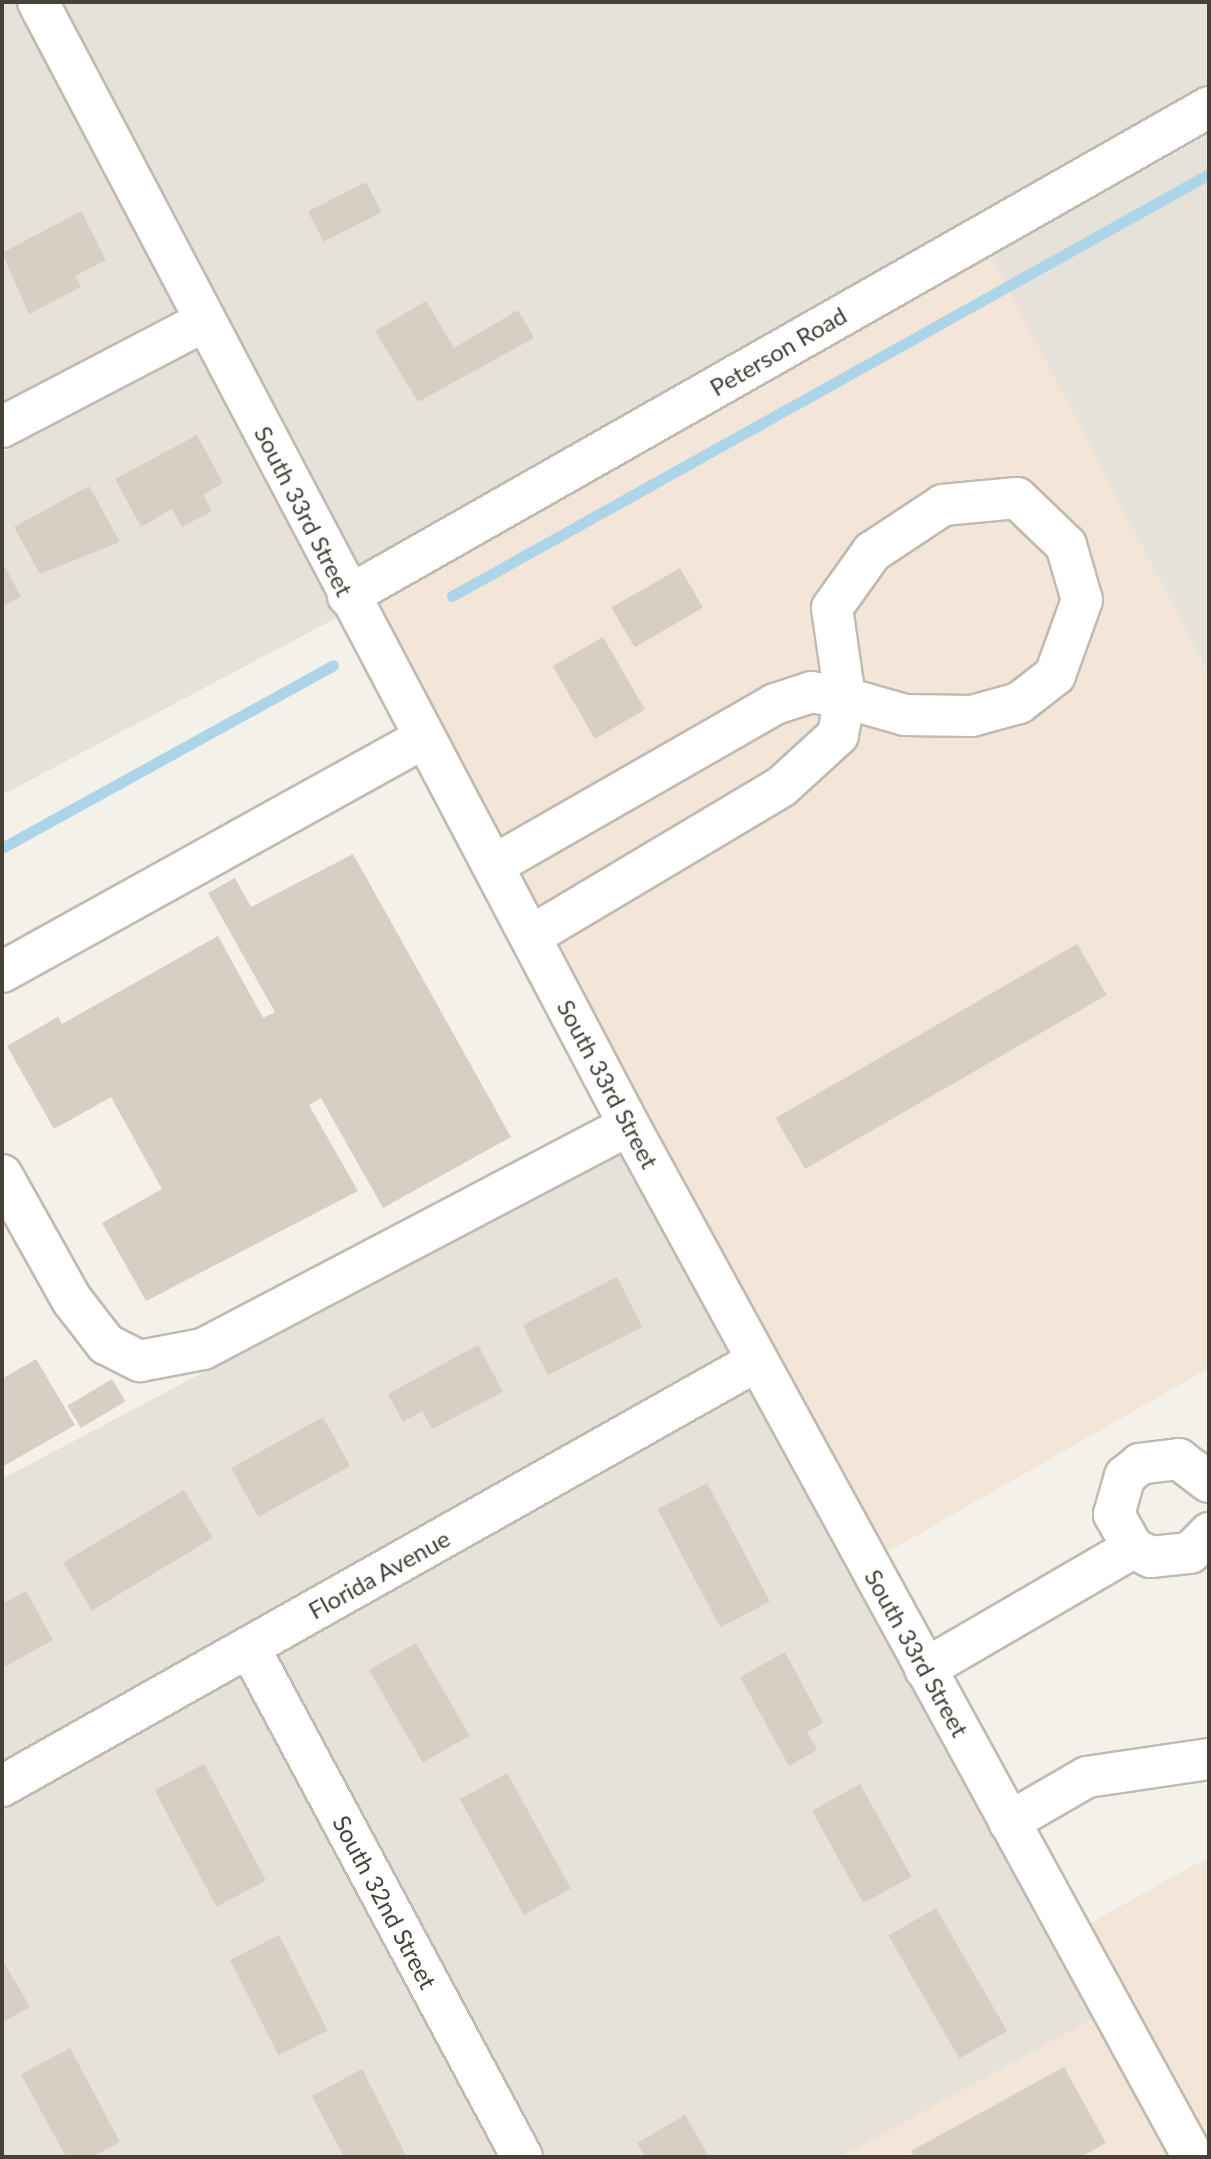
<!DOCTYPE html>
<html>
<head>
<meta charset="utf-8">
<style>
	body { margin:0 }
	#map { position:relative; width:1211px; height:2159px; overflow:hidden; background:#f4f0ea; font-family:Lato,sans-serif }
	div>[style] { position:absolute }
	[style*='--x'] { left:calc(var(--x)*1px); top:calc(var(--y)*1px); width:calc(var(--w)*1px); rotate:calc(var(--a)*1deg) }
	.residential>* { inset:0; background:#e7e2d9 }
	.commercial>* { inset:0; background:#f3e6d8 }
	.stream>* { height:11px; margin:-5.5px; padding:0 5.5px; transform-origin:5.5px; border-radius:5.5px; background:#add5ea }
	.building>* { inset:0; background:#d7cec4; transform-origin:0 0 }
	.roads { filter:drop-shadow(2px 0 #c1bab1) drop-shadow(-2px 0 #c1bab1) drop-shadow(0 2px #c1bab1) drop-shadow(0 -2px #c1bab1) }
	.minor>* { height:40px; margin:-20px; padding:0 20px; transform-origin:20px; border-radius:20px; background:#fff }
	span { translate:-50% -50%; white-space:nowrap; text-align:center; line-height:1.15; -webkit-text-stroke:6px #fff; paint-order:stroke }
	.street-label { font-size:24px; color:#474139 }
	.frame { position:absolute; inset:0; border:4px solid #474139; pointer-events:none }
</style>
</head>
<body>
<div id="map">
	<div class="residential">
		<div style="clip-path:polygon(2px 2px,16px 2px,178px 311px,2px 403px)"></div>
		<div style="clip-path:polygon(59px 2px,1209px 2px,1209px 83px,355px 567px)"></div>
		<div style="clip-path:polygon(1209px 134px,1209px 674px,991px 256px)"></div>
		<div style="clip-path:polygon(198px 350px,338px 617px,2px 795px,2px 452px)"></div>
		<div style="clip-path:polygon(621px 1151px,729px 1352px,2px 1761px,2px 1479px)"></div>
		<div style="clip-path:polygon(751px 1390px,1094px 2018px,841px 2157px,544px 2157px,276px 1657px)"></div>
		<div style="clip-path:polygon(242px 1676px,500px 2157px,2px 2157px,2px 1811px)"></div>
	</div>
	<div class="commercial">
		<div style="clip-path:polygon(991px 256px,1209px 674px,1209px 1368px,884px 1554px,375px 605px)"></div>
		<div style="clip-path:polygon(1209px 1857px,1209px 2147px,1087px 1925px)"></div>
		<div style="clip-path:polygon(1094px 2018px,1170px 2157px,841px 2157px)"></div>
	</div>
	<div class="stream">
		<div style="--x:452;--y:596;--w:867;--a:-29.14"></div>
		<div style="--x:2;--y:848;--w:378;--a:-28.9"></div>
	</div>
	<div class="building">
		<div style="left:366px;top:182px;width:34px;height:65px;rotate:63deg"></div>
		<div style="clip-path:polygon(81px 211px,106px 260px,75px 276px,81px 287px,29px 314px,2px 253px)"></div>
		<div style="clip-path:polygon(426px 301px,454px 348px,518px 310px,534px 338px,418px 402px,375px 331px)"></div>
		<div style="clip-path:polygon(197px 435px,223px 483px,203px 495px,212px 511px,182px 527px,172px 509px,141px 527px,115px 479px)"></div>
		<div style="clip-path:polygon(89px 486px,120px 542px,40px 574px,14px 527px)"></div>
		<div style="clip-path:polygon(2px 561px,21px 597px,2px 607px)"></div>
		<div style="left:680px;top:568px;width:46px;height:79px;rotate:60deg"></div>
		<div style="left:603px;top:637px;width:84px;height:58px;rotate:60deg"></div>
		<div style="clip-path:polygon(353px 854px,511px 1137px,383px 1208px,321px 1098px,309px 1105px,358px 1191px,146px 1301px,102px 1223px,162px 1189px,111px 1097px,54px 1129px,7px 1046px,58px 1017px,62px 1024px,218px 936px,263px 1018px,275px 1012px,208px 893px,235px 878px,251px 907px)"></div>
		<div style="left:1077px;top:944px;width:59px;height:348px;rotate:60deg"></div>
		<div style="left:617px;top:1277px;width:56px;height:106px;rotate:63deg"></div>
		<div style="clip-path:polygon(478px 1345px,503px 1392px,432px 1429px,422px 1411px,403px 1422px,388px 1394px)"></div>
		<div style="clip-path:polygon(36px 1359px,75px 1425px,2px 1467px,2px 1379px)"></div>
		<div style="left:112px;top:1379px;width:26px;height:52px;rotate:59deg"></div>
		<div style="left:323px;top:1417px;width:56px;height:105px;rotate:61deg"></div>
		<div style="left:707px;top:1483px;width:134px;height:56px;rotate:62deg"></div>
		<div style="left:184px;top:1490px;width:56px;height:141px;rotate:59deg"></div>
		<div style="clip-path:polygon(26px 1591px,53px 1640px,2px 1668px,2px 1604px)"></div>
		<div style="left:416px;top:1643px;width:107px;height:54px;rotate:60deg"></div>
		<div style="clip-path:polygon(785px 1652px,823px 1723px,807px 1732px,817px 1750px,789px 1766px,740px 1677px)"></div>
		<div style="left:204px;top:1764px;width:132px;height:56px;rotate:62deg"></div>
		<div style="left:507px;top:1773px;width:132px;height:54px;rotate:61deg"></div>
		<div style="left:860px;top:1784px;width:106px;height:55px;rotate:61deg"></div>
		<div style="left:936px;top:1908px;width:142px;height:55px;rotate:60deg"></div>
		<div style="left:279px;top:1935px;width:107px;height:55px;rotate:63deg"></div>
		<div style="clip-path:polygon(2px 1959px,30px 2007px,2px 2023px)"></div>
		<div style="clip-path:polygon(70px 2048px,120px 2142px,92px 2157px,66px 2157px,21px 2074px)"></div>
		<div style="clip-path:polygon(1064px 2067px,1106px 2143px,1081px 2157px,914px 2157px,911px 2151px)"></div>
		<div style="clip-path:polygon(362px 2069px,407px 2157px,344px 2157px,312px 2096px)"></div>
		<div style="clip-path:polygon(685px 2115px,709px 2157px,645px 2157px,637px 2143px)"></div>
	</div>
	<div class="roads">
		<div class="minor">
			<div style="--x:38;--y:2;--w:1269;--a:62.24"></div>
			<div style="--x:629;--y:1125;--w:1176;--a:61.34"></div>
			<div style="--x:2;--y:427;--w:229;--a:-27.6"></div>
			<div style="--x:1017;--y:498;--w:68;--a:43.8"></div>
			<div style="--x:1066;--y:545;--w:57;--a:73.8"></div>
			<div style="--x:1082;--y:600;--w:80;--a:109.8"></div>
			<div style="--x:1055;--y:675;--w:46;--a:142.1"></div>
			<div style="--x:1019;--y:703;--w:49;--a:164.5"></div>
			<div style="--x:972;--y:716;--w:67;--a:-179.1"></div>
			<div style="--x:905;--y:715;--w:62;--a:-164.2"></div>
			<div style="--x:845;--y:698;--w:91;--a:-98.2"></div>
			<div style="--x:832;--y:608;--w:69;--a:-54.5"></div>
			<div style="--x:872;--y:552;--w:85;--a:-33.5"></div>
			<div style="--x:943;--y:505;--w:74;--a:-5.4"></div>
			<div style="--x:348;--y:596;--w:990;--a:-29.59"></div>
			<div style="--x:494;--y:865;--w:324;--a:-29.8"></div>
			<div style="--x:775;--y:704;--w:38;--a:-18"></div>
			<div style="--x:811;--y:692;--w:35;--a:10"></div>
			<div style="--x:845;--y:698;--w:38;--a:101"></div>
			<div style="--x:838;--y:735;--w:77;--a:137.6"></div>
			<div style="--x:781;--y:787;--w:291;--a:149.2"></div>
			<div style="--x:2;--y:972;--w:481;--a:-29"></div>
			<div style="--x:2;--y:1175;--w:143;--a:60.8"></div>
			<div style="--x:72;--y:1300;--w:56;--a:52.3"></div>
			<div style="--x:106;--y:1344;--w:38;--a:27"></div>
			<div style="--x:140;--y:1361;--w:64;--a:-10.8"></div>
			<div style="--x:203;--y:1349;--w:481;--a:-27.7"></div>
			<div style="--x:1209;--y:1482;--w:38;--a:-143"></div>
			<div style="--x:1179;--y:1459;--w:39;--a:173"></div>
			<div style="--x:1140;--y:1464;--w:19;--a:141"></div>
			<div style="--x:1125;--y:1476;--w:40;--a:106"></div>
			<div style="--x:1114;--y:1514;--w:39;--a:61"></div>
			<div style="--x:1133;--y:1548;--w:20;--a:27"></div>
			<div style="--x:1151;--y:1557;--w:39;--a:-6"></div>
			<div style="--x:1190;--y:1553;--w:28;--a:-46"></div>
			<div style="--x:249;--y:1647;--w:578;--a:61.84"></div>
			<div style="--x:925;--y:1669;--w:241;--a:-30.2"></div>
			<div style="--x:2;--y:1786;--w:866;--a:-29.38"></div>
			<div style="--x:1009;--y:1822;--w:90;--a:-30"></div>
			<div style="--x:1087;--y:1777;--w:123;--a:-8.4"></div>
		</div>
	</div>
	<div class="street-label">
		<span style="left:778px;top:351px;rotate:-30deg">Peterson Road</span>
		<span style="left:304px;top:511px;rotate:63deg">South 33rd Street</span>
		<span style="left:608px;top:1084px;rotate:62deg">South 33rd Street</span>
		<span style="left:379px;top:1574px;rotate:-29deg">Florida Avenue</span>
		<span style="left:917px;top:1653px;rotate:61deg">South 33rd Street</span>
		<span style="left:385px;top:1902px;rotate:62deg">South 32nd Street</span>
	</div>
	<div class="frame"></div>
</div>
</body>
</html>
